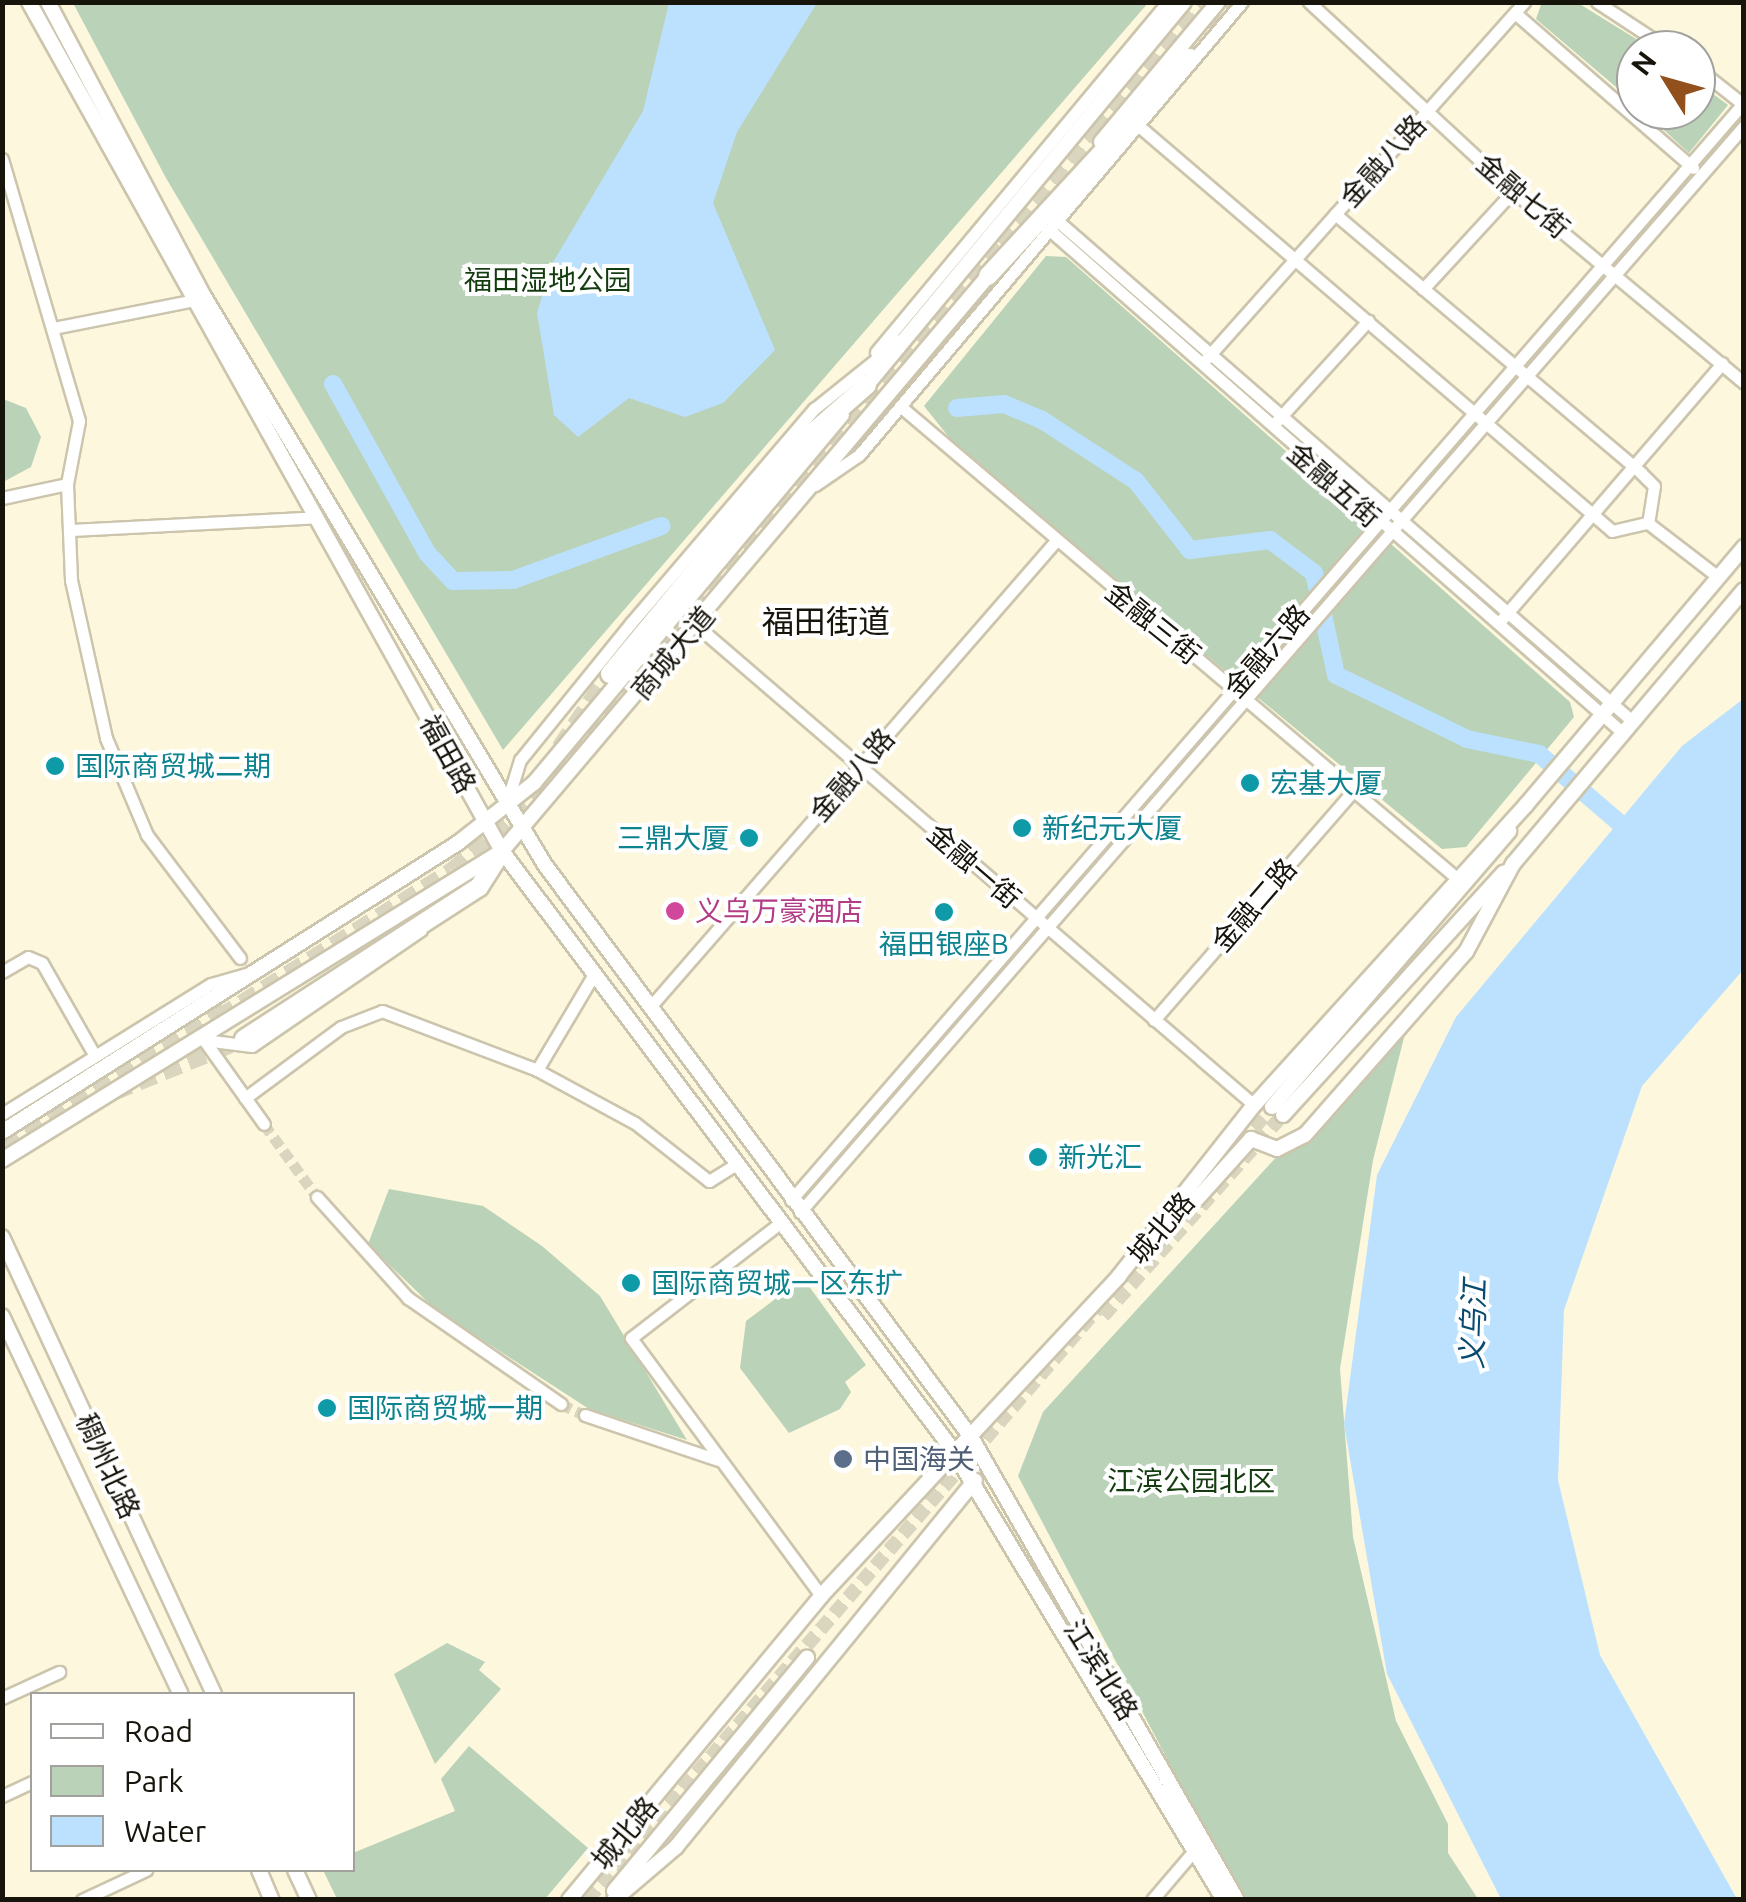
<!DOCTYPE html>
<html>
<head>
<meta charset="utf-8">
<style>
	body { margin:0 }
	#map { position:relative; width:1746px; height:1902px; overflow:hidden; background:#fdf7dd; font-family:Ubuntu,"Noto Sans SC",sans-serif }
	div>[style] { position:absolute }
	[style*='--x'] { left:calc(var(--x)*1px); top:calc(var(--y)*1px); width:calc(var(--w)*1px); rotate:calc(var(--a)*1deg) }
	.green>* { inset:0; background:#bad2b7 }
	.water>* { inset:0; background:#bbe1fe }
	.river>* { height:18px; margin:-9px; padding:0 9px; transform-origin:9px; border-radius:9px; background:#bbe1fe }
	.minor-tunnel>* { height:11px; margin-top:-5.5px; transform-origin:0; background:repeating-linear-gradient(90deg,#dad5be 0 11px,transparent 0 16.5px) }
	.major-tunnel>* { height:14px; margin-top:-7px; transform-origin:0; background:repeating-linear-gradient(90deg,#dad5be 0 14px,transparent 0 21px) }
	.highway-tunnel>* { height:18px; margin-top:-9px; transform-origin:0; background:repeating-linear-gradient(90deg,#dad5be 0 18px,transparent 0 27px) }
	.roads { filter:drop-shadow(2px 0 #ccc5ad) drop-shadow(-2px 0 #ccc5ad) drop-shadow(0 2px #ccc5ad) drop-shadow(0 -2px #ccc5ad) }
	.minor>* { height:11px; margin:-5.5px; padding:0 5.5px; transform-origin:5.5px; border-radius:5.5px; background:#fff }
	.major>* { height:14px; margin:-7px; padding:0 7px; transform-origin:7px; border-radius:7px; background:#fff }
	.highway>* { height:18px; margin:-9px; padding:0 9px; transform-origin:9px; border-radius:9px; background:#fff }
	.dots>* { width:28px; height:28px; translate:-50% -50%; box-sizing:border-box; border:5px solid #fff; border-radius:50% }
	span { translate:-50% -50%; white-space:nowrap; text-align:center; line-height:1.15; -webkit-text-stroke:8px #fff; paint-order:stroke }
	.street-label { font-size:28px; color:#16140b }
	.park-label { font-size:28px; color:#143d0f }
	.culture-label { font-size:28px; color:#0d838f }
	.left { translate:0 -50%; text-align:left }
	.right { translate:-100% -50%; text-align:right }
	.hotel-label { font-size:28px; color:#b23c85 }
	.service-label { font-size:28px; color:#4e5e75 }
	.water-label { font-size:30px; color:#094a6f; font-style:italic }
	.quarter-label { font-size:32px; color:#16140b }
	.frame { position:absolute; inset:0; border:5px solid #16140b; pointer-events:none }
	.legend { position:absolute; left:30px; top:1692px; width:325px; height:180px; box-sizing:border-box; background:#fff; border:2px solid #a2a19d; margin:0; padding:12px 18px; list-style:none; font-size:30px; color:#16140b }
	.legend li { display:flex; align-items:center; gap:20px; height:50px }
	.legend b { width:50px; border:2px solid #a2a19d }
	.north { position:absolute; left:1616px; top:30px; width:100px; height:100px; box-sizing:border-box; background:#fff; border:2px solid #a2a19d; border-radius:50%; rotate:307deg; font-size:28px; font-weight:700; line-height:40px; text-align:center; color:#16140b }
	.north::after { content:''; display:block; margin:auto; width:35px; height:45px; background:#92501d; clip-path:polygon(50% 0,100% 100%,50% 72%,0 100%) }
</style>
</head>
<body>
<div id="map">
	<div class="green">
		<div style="clip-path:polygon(1542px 2px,1578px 3px,1654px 50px,1636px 50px,1636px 104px,1536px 19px)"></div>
		<div style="clip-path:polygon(73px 3px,1148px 3px,503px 750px,166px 178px)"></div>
		<div style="clip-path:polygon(1696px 81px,1728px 105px,1689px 153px,1642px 110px,1696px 110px)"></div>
		<div style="clip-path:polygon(1046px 256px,1066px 257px,1570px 702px,1574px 717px,1466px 847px,1442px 849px,964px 456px,924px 406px)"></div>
		<div style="clip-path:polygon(3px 399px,26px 408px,41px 437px,31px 467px,3px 482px)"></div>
		<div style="clip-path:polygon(1411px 1010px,1373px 1160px,1340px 1369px,1353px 1537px,1396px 1721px,1448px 1824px,1448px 1853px,1478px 1899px,1241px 1899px,1018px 1476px,1043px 1412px)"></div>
		<div style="clip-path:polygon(389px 1189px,483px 1206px,542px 1246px,600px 1296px,687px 1440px,589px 1409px,435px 1309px,368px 1244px)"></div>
		<div style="clip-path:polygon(803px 1278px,866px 1365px,845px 1382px,851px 1392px,840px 1409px,789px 1433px,740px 1368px,746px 1321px)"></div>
		<div style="clip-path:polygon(447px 1643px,485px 1662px,479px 1670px,501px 1689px,435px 1764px,394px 1674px)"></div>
		<div style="clip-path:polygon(469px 1746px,588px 1848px,545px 1899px,337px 1899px,323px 1870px,352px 1870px,353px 1853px,455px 1811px,441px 1779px)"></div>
	</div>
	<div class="water">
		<div style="clip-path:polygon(669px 3px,817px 3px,737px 132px,713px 203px,775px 350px,723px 403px,685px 417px,629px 398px,578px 437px,554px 415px,537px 313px,552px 264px,643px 111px)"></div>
		<div style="clip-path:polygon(1743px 699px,1743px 970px,1642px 1086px,1564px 1310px,1558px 1480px,1600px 1655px,1737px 1899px,1501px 1899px,1387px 1674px,1344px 1424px,1377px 1175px,1456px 1017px,1682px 746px)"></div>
	</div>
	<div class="river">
		<div style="--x:333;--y:384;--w:193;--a:60.9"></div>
		<div style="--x:427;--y:553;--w:38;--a:47"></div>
		<div style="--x:453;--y:581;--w:60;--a:-1"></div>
		<div style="--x:513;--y:580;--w:158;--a:-20"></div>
		<div style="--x:957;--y:408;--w:47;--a:-4.9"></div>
		<div style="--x:1004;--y:404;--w:41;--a:22.8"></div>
		<div style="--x:1042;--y:420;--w:112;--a:33"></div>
		<div style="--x:1136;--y:481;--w:88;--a:52"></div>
		<div style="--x:1190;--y:550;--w:81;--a:-7.1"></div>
		<div style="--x:1270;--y:540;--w:55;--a:36.9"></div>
		<div style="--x:1314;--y:573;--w:104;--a:77.8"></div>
		<div style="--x:1336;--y:675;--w:146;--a:26"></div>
		<div style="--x:1467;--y:739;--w:74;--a:11.8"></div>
		<div style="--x:1539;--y:754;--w:129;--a:40.6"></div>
	</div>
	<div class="minor-tunnel">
		<div style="--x:264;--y:1124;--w:90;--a:54"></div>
		<div style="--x:561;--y:1404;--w:26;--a:25"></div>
	</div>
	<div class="major-tunnel">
		<div style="--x:1240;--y:1144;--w:49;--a:-49.1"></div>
		<div style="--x:1135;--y:1265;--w:103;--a:-48.9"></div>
		<div style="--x:1103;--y:1316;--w:270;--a:-48.2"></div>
		<div style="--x:587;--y:1900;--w:793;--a:-49.19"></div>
	</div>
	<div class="highway-tunnel">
		<div style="--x:1212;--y:31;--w:36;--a:-54"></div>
		<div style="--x:1091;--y:128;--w:165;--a:-49.7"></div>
		<div style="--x:1004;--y:247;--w:163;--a:-50"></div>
		<div style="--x:560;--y:748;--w:89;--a:-56"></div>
		<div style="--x:533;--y:794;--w:733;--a:-49.92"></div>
		<div style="--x:219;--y:1018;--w:275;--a:-32.2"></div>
		<div style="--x:452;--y:871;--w:123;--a:-40.4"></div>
		<div style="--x:113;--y:1092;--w:138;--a:-22.1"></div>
		<div style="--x:2;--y:1145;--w:266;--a:-32.3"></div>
	</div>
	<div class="roads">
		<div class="minor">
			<div style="--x:1309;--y:2;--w:278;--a:42.8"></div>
			<div style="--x:1513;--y:191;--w:300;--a:39.7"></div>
			<div style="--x:1597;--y:2;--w:87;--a:33.3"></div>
			<div style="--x:1515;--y:13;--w:236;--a:41"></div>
			<div style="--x:1696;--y:67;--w:61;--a:38.4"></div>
			<div style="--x:1140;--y:127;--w:621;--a:40.56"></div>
			<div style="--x:1612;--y:531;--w:37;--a:-13"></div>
			<div style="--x:2;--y:159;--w:273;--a:73.6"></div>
			<div style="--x:79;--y:421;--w:64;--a:100.8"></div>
			<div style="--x:67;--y:484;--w:96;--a:87.6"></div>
			<div style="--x:71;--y:580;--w:162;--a:77.5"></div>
			<div style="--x:106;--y:738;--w:105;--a:67.1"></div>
			<div style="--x:147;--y:835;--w:154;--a:52.9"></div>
			<div style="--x:1335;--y:214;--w:401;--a:40.2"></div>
			<div style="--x:1641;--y:473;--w:18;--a:45"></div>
			<div style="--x:1654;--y:486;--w:37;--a:99"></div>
			<div style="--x:1648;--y:523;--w:88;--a:37.6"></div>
			<div style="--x:1060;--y:223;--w:758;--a:41.04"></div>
			<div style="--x:1052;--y:232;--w:758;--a:41.26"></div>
			<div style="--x:1423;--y:289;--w:133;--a:-47.4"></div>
			<div style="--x:53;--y:328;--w:150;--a:-11.2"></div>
			<div style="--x:876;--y:352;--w:456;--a:-50.2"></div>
			<div style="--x:1207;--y:358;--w:477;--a:-48.3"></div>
			<div style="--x:900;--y:406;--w:725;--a:40.3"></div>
			<div style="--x:1276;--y:422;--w:137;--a:-47.7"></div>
			<div style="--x:815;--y:485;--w:53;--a:-34.3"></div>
			<div style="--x:859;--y:455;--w:593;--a:-49.79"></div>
			<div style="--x:2;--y:498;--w:66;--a:-12.2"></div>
			<div style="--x:72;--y:530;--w:245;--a:-3"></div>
			<div style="--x:1503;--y:618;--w:336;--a:-49.3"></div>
			<div style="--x:696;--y:625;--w:736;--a:40.7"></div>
			<div style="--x:507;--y:802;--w:44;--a:-72.8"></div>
			<div style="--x:520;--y:760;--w:176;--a:-51"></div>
			<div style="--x:631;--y:623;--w:282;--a:-49.5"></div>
			<div style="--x:814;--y:409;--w:110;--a:-38.7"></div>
			<div style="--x:2;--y:972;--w:30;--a:-30"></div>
			<div style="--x:28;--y:957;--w:15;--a:23"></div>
			<div style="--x:42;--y:963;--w:107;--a:60.3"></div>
			<div style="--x:650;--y:1007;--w:615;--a:-48.95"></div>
			<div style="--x:1154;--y:1020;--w:305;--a:-49"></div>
			<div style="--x:204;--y:1040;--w:48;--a:7.1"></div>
			<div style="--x:252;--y:1046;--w:205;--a:-34.5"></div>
			<div style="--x:204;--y:1040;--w:103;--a:54.5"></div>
			<div style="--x:537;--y:1070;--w:112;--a:-59.3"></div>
			<div style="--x:245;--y:1098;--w:119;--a:-36.5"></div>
			<div style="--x:341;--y:1027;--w:44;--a:-21.3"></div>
			<div style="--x:382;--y:1011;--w:166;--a:20.8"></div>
			<div style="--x:537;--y:1070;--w:111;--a:28.4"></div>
			<div style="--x:635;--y:1123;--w:94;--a:38.1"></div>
			<div style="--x:709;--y:1181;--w:32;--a:-32"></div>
			<div style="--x:2;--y:1114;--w:246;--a:-31.9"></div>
			<div style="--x:211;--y:984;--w:40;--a:-16"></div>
			<div style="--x:317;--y:1197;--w:136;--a:48"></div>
			<div style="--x:408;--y:1298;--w:186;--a:34.7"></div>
			<div style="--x:791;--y:1200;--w:1454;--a:-49.04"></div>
			<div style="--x:800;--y:1212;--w:1439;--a:-49"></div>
			<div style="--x:780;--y:1223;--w:188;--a:142.3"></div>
			<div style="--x:631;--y:1338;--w:320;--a:53.6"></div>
			<div style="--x:585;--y:1415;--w:140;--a:18.7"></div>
			<div style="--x:2;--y:1698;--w:63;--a:-24.5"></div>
			<div style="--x:2;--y:1796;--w:33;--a:-25"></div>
			<div style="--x:82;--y:1900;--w:71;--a:-25.1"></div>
			<div style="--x:1152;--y:1900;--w:71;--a:-49.6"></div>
		</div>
		<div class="major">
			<div style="--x:29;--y:2;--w:972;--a:60.88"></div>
			<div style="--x:502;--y:851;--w:748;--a:53.04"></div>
			<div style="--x:952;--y:1449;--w:527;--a:58.91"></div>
			<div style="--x:48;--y:2;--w:335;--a:62.1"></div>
			<div style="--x:205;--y:298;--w:661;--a:59.05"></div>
			<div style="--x:545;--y:865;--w:713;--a:53.32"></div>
			<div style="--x:971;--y:1437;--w:534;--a:60.12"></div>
			<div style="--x:1101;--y:142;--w:182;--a:-50.1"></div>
			<div style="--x:862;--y:391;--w:505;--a:-50.38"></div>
			<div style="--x:1272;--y:1107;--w:364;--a:-49.3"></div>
			<div style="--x:1283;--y:1115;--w:328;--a:-47.7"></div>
			<div style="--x:2;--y:1132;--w:540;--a:-32.37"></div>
			<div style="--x:458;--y:843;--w:97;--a:-38.3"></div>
			<div style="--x:534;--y:783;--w:480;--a:-50.1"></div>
			<div style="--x:2;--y:1160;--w:588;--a:-31.72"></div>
			<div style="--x:502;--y:851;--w:762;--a:-49.79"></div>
			<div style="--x:1197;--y:1199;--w:81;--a:-48"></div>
			<div style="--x:1251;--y:1139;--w:28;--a:21"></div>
			<div style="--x:1277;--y:1149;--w:31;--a:-27"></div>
			<div style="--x:1305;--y:1135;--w:244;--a:-48.7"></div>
			<div style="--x:1466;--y:952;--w:100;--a:-61.9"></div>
			<div style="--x:1513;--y:864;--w:358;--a:-49.9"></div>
			<div style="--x:2;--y:1237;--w:504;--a:65.11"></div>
			<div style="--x:2;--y:1316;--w:418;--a:64.7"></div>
			<div style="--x:259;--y:1870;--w:33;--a:67"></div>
			<div style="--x:295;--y:1870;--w:33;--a:65"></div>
			<div style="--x:614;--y:1891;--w:303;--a:-50.4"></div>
			<div style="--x:569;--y:1900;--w:395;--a:-50.3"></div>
			<div style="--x:821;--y:1596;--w:437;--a:-47"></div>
			<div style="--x:1119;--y:1276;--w:218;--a:-51.7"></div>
			<div style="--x:1254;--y:1105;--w:405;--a:-47.8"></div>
			<div style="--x:1526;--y:805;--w:338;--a:-49.8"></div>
			<div style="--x:614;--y:1900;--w:82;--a:-40.5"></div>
			<div style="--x:676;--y:1847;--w:473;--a:-50.8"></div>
		</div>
		<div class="highway">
			<div style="--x:988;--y:276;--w:297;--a:-47.3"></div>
			<div style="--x:610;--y:674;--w:300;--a:-50.4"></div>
			<div style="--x:801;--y:443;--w:88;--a:-41.3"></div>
			<div style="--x:244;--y:1039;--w:280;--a:-32.9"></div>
			<div style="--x:479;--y:887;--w:43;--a:-57.4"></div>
		</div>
	</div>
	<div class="dots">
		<div style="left:55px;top:766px;background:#0f9aa8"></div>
		<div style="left:1250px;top:783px;background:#0f9aa8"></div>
		<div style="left:1022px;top:828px;background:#0f9aa8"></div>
		<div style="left:749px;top:838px;background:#0f9aa8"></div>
		<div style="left:675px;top:911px;background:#d1479c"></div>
		<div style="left:944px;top:912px;background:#0f9aa8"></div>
		<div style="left:1038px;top:1157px;background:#0f9aa8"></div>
		<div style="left:631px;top:1283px;background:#0f9aa8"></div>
		<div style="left:327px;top:1408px;background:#0f9aa8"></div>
		<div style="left:843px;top:1459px;background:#5c6f8a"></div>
	</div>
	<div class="street-label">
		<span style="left:1383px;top:161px;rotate:-48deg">金融八路</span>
		<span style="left:1523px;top:196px;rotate:41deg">金融七街</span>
		<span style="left:1334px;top:485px;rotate:41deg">金融五街</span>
		<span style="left:1153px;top:623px;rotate:39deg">金融三街</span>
		<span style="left:1267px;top:651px;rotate:-49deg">金融六路</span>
		<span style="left:673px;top:653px;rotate:-50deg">商城大道</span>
		<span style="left:448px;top:754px;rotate:61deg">福田路</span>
		<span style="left:852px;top:775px;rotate:-49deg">金融八路</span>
		<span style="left:974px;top:866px;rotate:41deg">金融一街</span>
		<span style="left:1254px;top:905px;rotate:-49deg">金融二路</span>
		<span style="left:1161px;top:1228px;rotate:-49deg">城北路</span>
		<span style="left:108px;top:1466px;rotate:65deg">稠州北路</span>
		<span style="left:1101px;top:1670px;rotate:58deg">江滨北路</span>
		<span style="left:625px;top:1833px;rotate:-50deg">城北路</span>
	</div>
	<div class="park-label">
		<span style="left:548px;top:280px">福田湿地公园</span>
		<span style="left:1191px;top:1481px">江滨公园北区</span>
	</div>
	<div class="culture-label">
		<span class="left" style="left:75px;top:766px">国际商贸城二期</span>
		<span class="left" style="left:1270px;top:783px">宏基大厦</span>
		<span class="left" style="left:1042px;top:828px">新纪元大厦</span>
		<span class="right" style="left:729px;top:838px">三鼎大厦</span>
		<span style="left:944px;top:944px">福田银座B</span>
		<span class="left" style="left:1058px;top:1157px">新光汇</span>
		<span class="left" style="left:651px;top:1283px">国际商贸城一区东扩</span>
		<span class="left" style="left:347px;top:1408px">国际商贸城一期</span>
	</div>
	<div class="hotel-label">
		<span class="left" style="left:695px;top:911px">义乌万豪酒店</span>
	</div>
	<div class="service-label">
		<span class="left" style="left:863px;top:1459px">中国海关</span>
	</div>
	<div class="water-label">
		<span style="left:1473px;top:1324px;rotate:-88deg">义乌江</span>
	</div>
	<div class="quarter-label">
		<span style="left:826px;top:621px">福田街道</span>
	</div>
	<div class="frame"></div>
	<ul class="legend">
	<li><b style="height:12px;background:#fff"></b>Road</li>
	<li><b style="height:28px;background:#bad2b7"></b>Park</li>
	<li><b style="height:28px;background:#bbe1fe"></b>Water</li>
	</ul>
	<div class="north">N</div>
</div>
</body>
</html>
